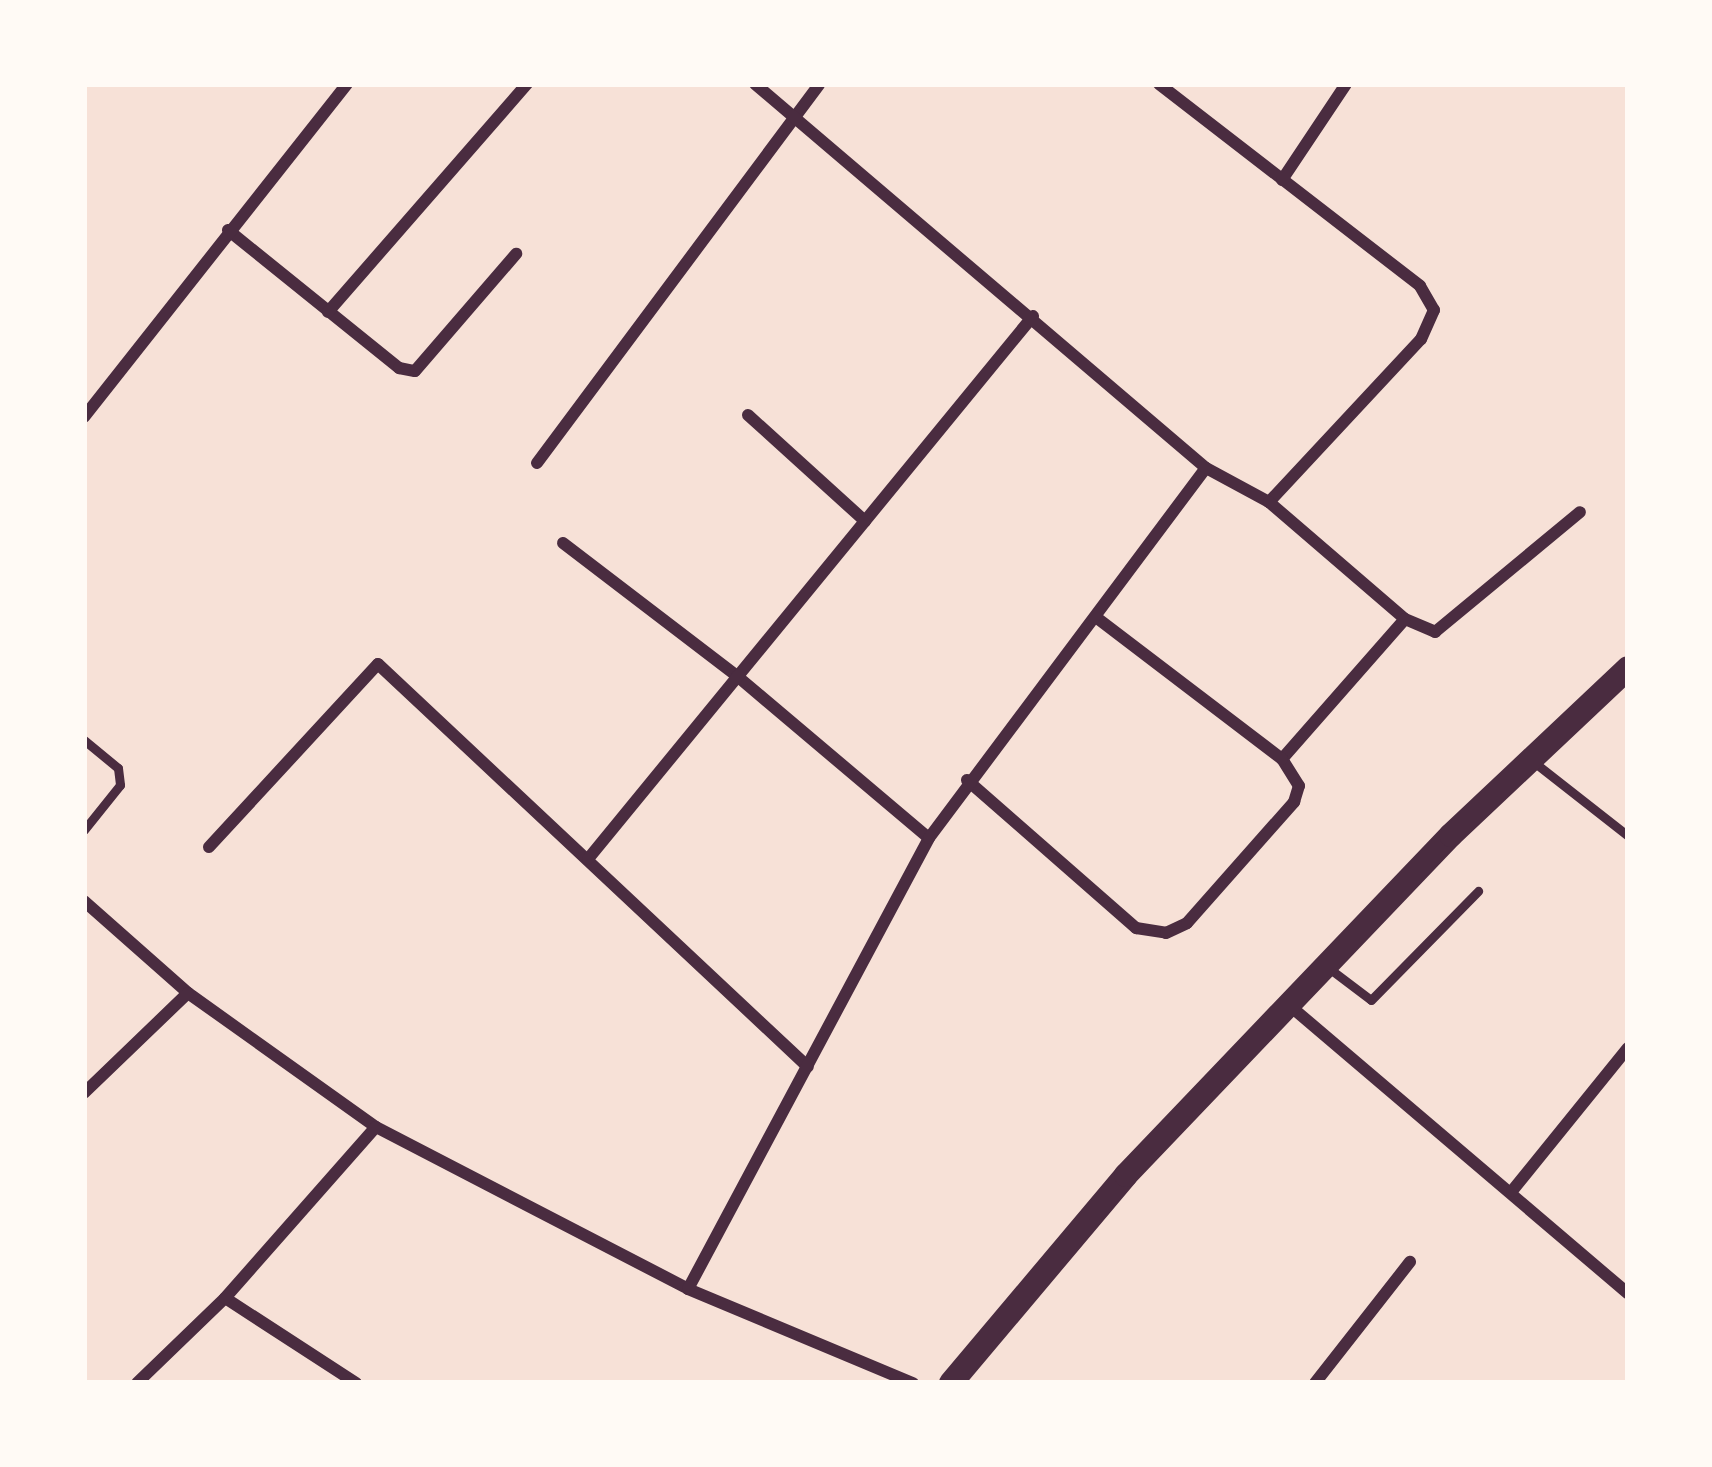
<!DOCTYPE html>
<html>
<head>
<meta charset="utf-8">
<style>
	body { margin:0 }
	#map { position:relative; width:1712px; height:1467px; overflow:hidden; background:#f7e1d7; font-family:Quicksand,sans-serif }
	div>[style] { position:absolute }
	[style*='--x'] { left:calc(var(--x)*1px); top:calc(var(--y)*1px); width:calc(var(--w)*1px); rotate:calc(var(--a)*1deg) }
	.service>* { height:9px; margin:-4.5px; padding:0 4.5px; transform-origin:4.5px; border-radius:4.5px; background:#4a2c40 }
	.minor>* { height:12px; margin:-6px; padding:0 6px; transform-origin:6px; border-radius:6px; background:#4a2c40 }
	.secondary>* { height:24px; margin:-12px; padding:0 12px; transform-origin:12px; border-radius:12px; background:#4a2c40 }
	span { translate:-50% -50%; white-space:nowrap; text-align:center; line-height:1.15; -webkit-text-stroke:9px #fffaf5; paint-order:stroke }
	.frame { position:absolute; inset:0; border:87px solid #fffaf5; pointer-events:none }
</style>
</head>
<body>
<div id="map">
	<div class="service">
		<div style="--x:84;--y:740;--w:44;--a:39.5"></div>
		<div style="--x:118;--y:768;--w:17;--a:83"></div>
		<div style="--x:120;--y:785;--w:58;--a:128.7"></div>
		<div style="--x:1535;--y:763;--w:118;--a:38.1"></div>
		<div style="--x:1330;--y:969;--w:51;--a:37.1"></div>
		<div style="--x:1371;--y:1000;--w:153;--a:-45.5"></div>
	</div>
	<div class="minor">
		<div style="--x:1159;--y:84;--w:330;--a:37.7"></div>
		<div style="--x:1420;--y:286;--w:28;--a:60"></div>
		<div style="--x:1434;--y:310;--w:32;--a:114"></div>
		<div style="--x:1421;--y:339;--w:223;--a:133"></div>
		<div style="--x:1269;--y:502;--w:72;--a:-151.6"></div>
		<div style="--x:1282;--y:180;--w:115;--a:-56.3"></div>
		<div style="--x:228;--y:230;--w:220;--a:38.9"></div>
		<div style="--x:399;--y:368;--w:16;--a:11"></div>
		<div style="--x:415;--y:371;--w:155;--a:-49.2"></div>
		<div style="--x:328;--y:312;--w:303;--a:-48.9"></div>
		<div style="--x:748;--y:415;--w:158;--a:42.2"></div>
		<div style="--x:84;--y:417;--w:424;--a:-51.7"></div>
		<div style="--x:537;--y:463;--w:472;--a:-53.3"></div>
		<div style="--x:1269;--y:502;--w:179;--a:40.7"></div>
		<div style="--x:1405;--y:619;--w:33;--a:23"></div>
		<div style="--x:1435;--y:632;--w:188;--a:-39.6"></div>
		<div style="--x:563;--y:543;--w:219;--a:37.4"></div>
		<div style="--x:737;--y:676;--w:251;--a:40.2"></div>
		<div style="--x:1282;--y:759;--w:186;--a:-48.7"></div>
		<div style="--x:967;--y:780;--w:225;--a:41.2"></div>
		<div style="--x:1136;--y:928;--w:30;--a:9"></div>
		<div style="--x:1166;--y:933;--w:23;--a:-25"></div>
		<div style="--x:1187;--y:923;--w:162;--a:-48.5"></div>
		<div style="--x:1294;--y:802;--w:17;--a:-73"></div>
		<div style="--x:1299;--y:786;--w:32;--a:-122"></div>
		<div style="--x:1282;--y:759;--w:233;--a:-142.7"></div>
		<div style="--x:209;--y:847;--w:249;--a:-47.3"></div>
		<div style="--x:378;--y:664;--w:589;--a:43.14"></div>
		<div style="--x:588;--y:859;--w:702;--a:-50.66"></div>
		<div style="--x:84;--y:901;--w:139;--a:41.5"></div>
		<div style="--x:188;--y:993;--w:231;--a:35.5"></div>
		<div style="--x:376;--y:1127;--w:352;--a:27.4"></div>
		<div style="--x:688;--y:1289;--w:244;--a:22.7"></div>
		<div style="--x:1289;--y:1005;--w:445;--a:40.4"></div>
		<div style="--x:84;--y:1093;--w:144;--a:-43.9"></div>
		<div style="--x:1512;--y:1191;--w:184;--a:-51"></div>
		<div style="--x:688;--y:1289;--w:511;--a:-61.88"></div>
		<div style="--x:929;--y:838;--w:462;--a:-53.2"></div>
		<div style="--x:1206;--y:468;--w:592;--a:-139.59"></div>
		<div style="--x:137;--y:1383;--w:122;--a:-44"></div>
		<div style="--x:356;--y:1383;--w:156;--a:-147"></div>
		<div style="--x:225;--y:1298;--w:228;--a:-48.6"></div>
		<div style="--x:1315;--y:1383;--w:154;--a:-51.9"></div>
	</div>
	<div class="secondary">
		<div style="--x:951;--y:1383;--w:272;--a:-49.9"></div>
		<div style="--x:1126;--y:1175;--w:470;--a:-46.3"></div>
		<div style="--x:1451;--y:835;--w:243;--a:-43.3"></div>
	</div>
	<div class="frame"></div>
</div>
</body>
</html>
